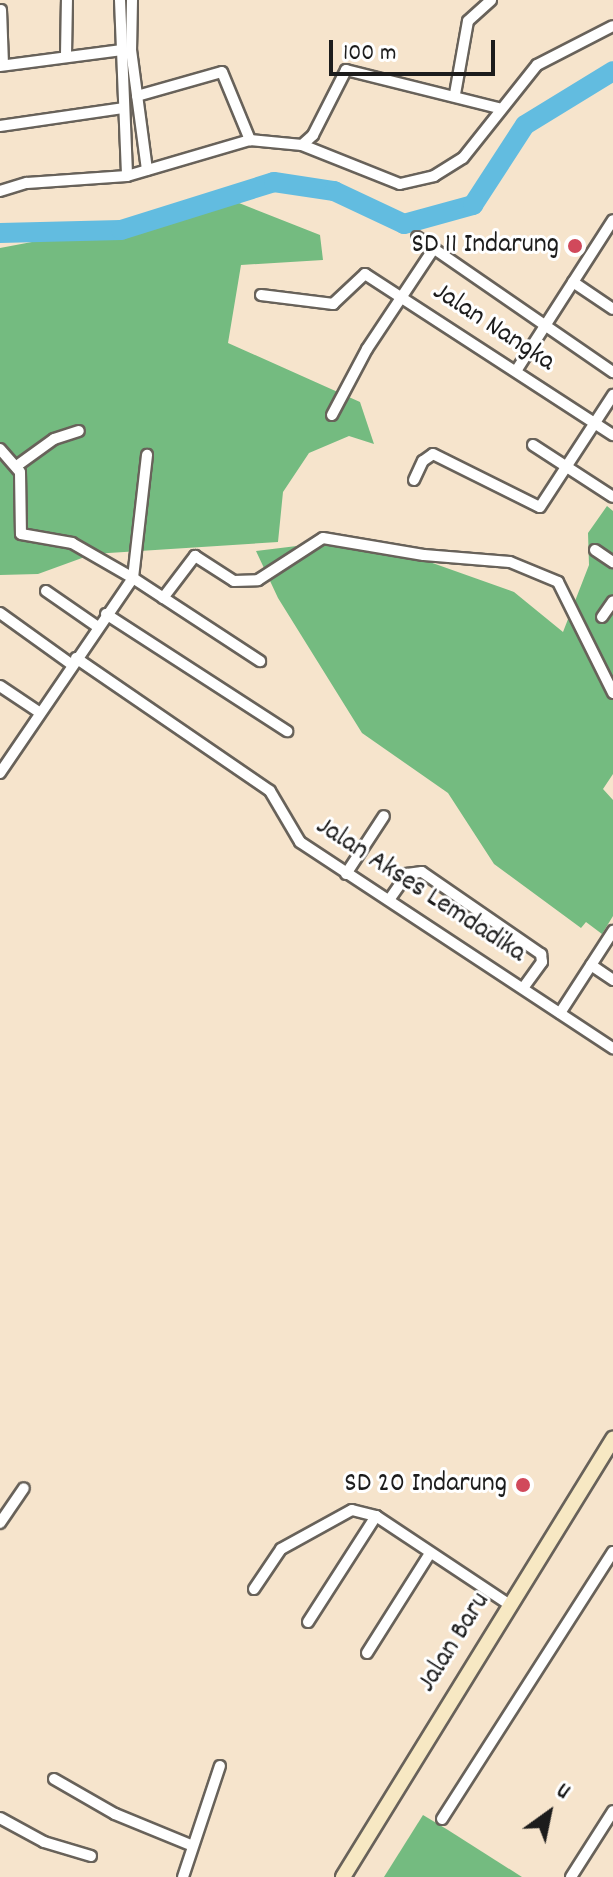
<!DOCTYPE html>
<html>
<head>
<meta charset="utf-8">
<style>
	body { margin:0 }
	#map { position:relative; width:613px; height:1877px; overflow:hidden; background:#f6e4cc; font-family:Dekko,sans-serif }
	div>[style] { position:absolute }
	[style*='--x'] { left:calc(var(--x)*1px); top:calc(var(--y)*1px); width:calc(var(--w)*1px); rotate:calc(var(--a)*1deg) }
	.forest>* { inset:0; background:#74bb80 }
	.river>* { height:20px; margin:-10px; padding:0 10px; transform-origin:10px; border-radius:10px; background:#62bce0 }
	.roads { filter:drop-shadow(2px 0 #68625a) drop-shadow(-2px 0 #68625a) drop-shadow(0 2px #68625a) drop-shadow(0 -2px #68625a) }
	.street>* { height:10px; margin:-5px; padding:0 5px; transform-origin:5px; border-radius:5px; background:#fff }
	.secondary>* { height:14px; margin:-7px; padding:0 7px; transform-origin:7px; border-radius:7px; background:#f7e8c3 }
	.dots>* { width:22px; height:22px; translate:-50% -50%; box-sizing:border-box; border:4px solid #fff; border-radius:50% }
	span { translate:-50% -50%; white-space:nowrap; text-align:center; line-height:1.15; -webkit-text-stroke:6px #fff; paint-order:stroke }
	.poi-label { font-size:28px; color:#1c1c1c }
	.right { translate:-100% -50%; text-align:right }
	.street-label { font-size:28px; color:#1c1c1c }
	.north { position:absolute; left:509px; top:1773px; width:80px; height:80px; -webkit-text-stroke:6px #fff; paint-order:stroke; rotate:33deg; font-size:22px; font-weight:700; line-height:32px; text-align:center; color:#1c1c1c }
	.north::after { content:''; display:block; margin:auto; width:28px; height:36px; background:#1c1c1c; clip-path:polygon(50% 0,100% 100%,50% 72%,0 100%) }
	.scale { position:absolute; left:329px; top:40px; width:166px; height:36px; box-sizing:border-box; border:4px solid #1c1c1c; border-top:0; padding-left:10px; font-size:24px; line-height:28px; white-space:nowrap; color:#1c1c1c; -webkit-text-stroke:6px #fff; paint-order:stroke }
</style>
</head>
<body>
<div id="map">
	<div class="forest">
		<div style="clip-path:polygon(239px 203px,320px 235px,323px 260px,241px 265px,228px 343px,360px 402px,374px 444px,349px 436px,309px 453px,283px 492px,278px 542px,93px 554px,38px 574px,0 575px,0 248px)"></div>
		<div style="clip-path:polygon(607px 506px,613px 511px,613px 774px,603px 789px,613px 800px,613px 916px,602px 934px,586px 922px,581px 928px,494px 864px,448px 793px,362px 733px,278px 598px,256px 551px,362px 538px,514px 592px,563px 632px,589px 565px,588px 533px)"></div>
		<div style="clip-path:polygon(423px 1815px,448px 1830px,522px 1877px,384px 1877px)"></div>
	</div>
	<div class="river">
		<div style="--x:0;--y:233;--w:121;--a:-1.4"></div>
		<div style="--x:121;--y:230;--w:160;--a:-17.4"></div>
		<div style="--x:274;--y:182;--w:61;--a:8.5"></div>
		<div style="--x:334;--y:191;--w:77;--a:25.2"></div>
		<div style="--x:404;--y:224;--w:72;--a:-15.4"></div>
		<div style="--x:473;--y:205;--w:95;--a:-57"></div>
		<div style="--x:525;--y:125;--w:103;--a:-31.5"></div>
	</div>
	<div class="roads">
		<div class="street">
			<div style="--x:120;--y:0;--w:176;--a:87.7"></div>
			<div style="--x:132;--y:0;--w:50;--a:91.1"></div>
			<div style="--x:131;--y:50;--w:121;--a:82.4"></div>
			<div style="--x:1;--y:10;--w:55;--a:87.9"></div>
			<div style="--x:66;--y:55;--w:55;--a:-89"></div>
			<div style="--x:0;--y:66;--w:123;--a:-7.5"></div>
			<div style="--x:455;--y:94;--w:74;--a:-79.9"></div>
			<div style="--x:468;--y:21;--w:31;--a:-42"></div>
			<div style="--x:137;--y:96;--w:88;--a:-15.8"></div>
			<div style="--x:222;--y:72;--w:74;--a:67.6"></div>
			<div style="--x:0;--y:126;--w:124;--a:-8.3"></div>
			<div style="--x:302;--y:145;--w:15;--a:-42"></div>
			<div style="--x:313;--y:135;--w:73;--a:-63.1"></div>
			<div style="--x:346;--y:70;--w:157;--a:14"></div>
			<div style="--x:0;--y:191;--w:28;--a:-17"></div>
			<div style="--x:27;--y:183;--w:100;--a:-4"></div>
			<div style="--x:127;--y:176;--w:128;--a:-16.3"></div>
			<div style="--x:250;--y:140;--w:52;--a:5.5"></div>
			<div style="--x:302;--y:145;--w:105;--a:21.7"></div>
			<div style="--x:400;--y:184;--w:35;--a:-13"></div>
			<div style="--x:434;--y:176;--w:34;--a:-32"></div>
			<div style="--x:463;--y:158;--w:119;--a:-51.5"></div>
			<div style="--x:537;--y:65;--w:85;--a:-27.2"></div>
			<div style="--x:417;--y:237;--w:238;--a:34.6"></div>
			<div style="--x:573;--y:282;--w:48;--a:34"></div>
			<div style="--x:261;--y:295;--w:73;--a:7.1"></div>
			<div style="--x:333;--y:304;--w:44;--a:-43.2"></div>
			<div style="--x:365;--y:274;--w:296;--a:33"></div>
			<div style="--x:516;--y:371;--w:179;--a:-57.3"></div>
			<div style="--x:332;--y:415;--w:75;--a:-62.1"></div>
			<div style="--x:367;--y:349;--w:121;--a:-56.4"></div>
			<div style="--x:533;--y:445;--w:95;--a:33"></div>
			<div style="--x:0;--y:449;--w:30;--a:49"></div>
			<div style="--x:20;--y:472;--w:62;--a:89.1"></div>
			<div style="--x:21;--y:534;--w:52;--a:10"></div>
			<div style="--x:72;--y:543;--w:70;--a:29.8"></div>
			<div style="--x:133;--y:578;--w:124;--a:-83.5"></div>
			<div style="--x:18;--y:465;--w:44;--a:-35.8"></div>
			<div style="--x:54;--y:439;--w:26;--a:-18"></div>
			<div style="--x:414;--y:480;--w:21;--a:-65"></div>
			<div style="--x:423;--y:461;--w:12;--a:-35"></div>
			<div style="--x:433;--y:454;--w:119;--a:26.4"></div>
			<div style="--x:540;--y:507;--w:134;--a:-56.9"></div>
			<div style="--x:595;--y:550;--w:22;--a:34"></div>
			<div style="--x:46;--y:591;--w:63;--a:34.7"></div>
			<div style="--x:163;--y:598;--w:53;--a:-52.7"></div>
			<div style="--x:195;--y:556;--w:46;--a:32.7"></div>
			<div style="--x:234;--y:581;--w:24;--a:-2"></div>
			<div style="--x:258;--y:580;--w:77;--a:-32.9"></div>
			<div style="--x:323;--y:538;--w:102;--a:9.6"></div>
			<div style="--x:424;--y:555;--w:86;--a:4.7"></div>
			<div style="--x:510;--y:562;--w:52;--a:22.6"></div>
			<div style="--x:558;--y:582;--w:124;--a:63.6"></div>
			<div style="--x:0;--y:613;--w:87;--a:35.7"></div>
			<div style="--x:106;--y:614;--w:216;--a:32.9"></div>
			<div style="--x:602;--y:617;--w:19;--a:-55"></div>
			<div style="--x:76;--y:658;--w:235;--a:34.4"></div>
			<div style="--x:270;--y:791;--w:59;--a:59.5"></div>
			<div style="--x:300;--y:842;--w:375;--a:33.4"></div>
			<div style="--x:0;--y:686;--w:47;--a:33.7"></div>
			<div style="--x:0;--y:773;--w:236;--a:-55.7"></div>
			<div style="--x:133;--y:578;--w:152;--a:33.2"></div>
			<div style="--x:346;--y:874;--w:69;--a:-56.8"></div>
			<div style="--x:389;--y:900;--w:32;--a:-55"></div>
			<div style="--x:407;--y:874;--w:15;--a:-8"></div>
			<div style="--x:422;--y:872;--w:145;--a:34.6"></div>
			<div style="--x:541;--y:954;--w:8;--a:83"></div>
			<div style="--x:542;--y:962;--w:32;--a:126"></div>
			<div style="--x:591;--y:965;--w:27;--a:34"></div>
			<div style="--x:560;--y:1013;--w:98;--a:-57.1"></div>
			<div style="--x:0;--y:1523;--w:42;--a:-55.6"></div>
			<div style="--x:254;--y:1589;--w:48;--a:-56"></div>
			<div style="--x:281;--y:1549;--w:81;--a:-28.8"></div>
			<div style="--x:352;--y:1510;--w:25;--a:14"></div>
			<div style="--x:308;--y:1622;--w:126;--a:-57.3"></div>
			<div style="--x:376;--y:1516;--w:161;--a:33.6"></div>
			<div style="--x:367;--y:1653;--w:116;--a:-57.7"></div>
			<div style="--x:54;--y:1779;--w:70;--a:29.8"></div>
			<div style="--x:115;--y:1814;--w:84;--a:22.3"></div>
			<div style="--x:0;--y:1818;--w:50;--a:28.6"></div>
			<div style="--x:44;--y:1842;--w:49;--a:16.6"></div>
			<div style="--x:442;--y:1819;--w:317;--a:-57.4"></div>
			<div style="--x:183;--y:1877;--w:117;--a:-71.6"></div>
			<div style="--x:571;--y:1877;--w:78;--a:-57.5"></div>
		</div>
		<div class="secondary">
			<div style="--x:343;--y:1877;--w:515;--a:-58.35"></div>
		</div>
	</div>
	<div class="dots">
		<div style="left:575px;top:246px;background:#d1495b"></div>
		<div style="left:523px;top:1485px;background:#d1495b"></div>
	</div>
	<div class="poi-label">
		<span class="right" style="left:559px;top:246px">SD 11 Indarung</span>
		<span class="right" style="left:507px;top:1485px">SD 20 Indarung</span>
	</div>
	<div class="street-label">
		<span style="left:493px;top:328px;rotate:33deg">Jalan Nangka</span>
		<span style="left:420px;top:891px;rotate:33deg">Jalan Akses Lemdadika</span>
		<span style="left:455px;top:1643px;rotate:-58deg">Jalan Baru</span>
	</div>
	<div class="north">U</div>
	<div class="scale">100 m</div>
</div>
</body>
</html>
